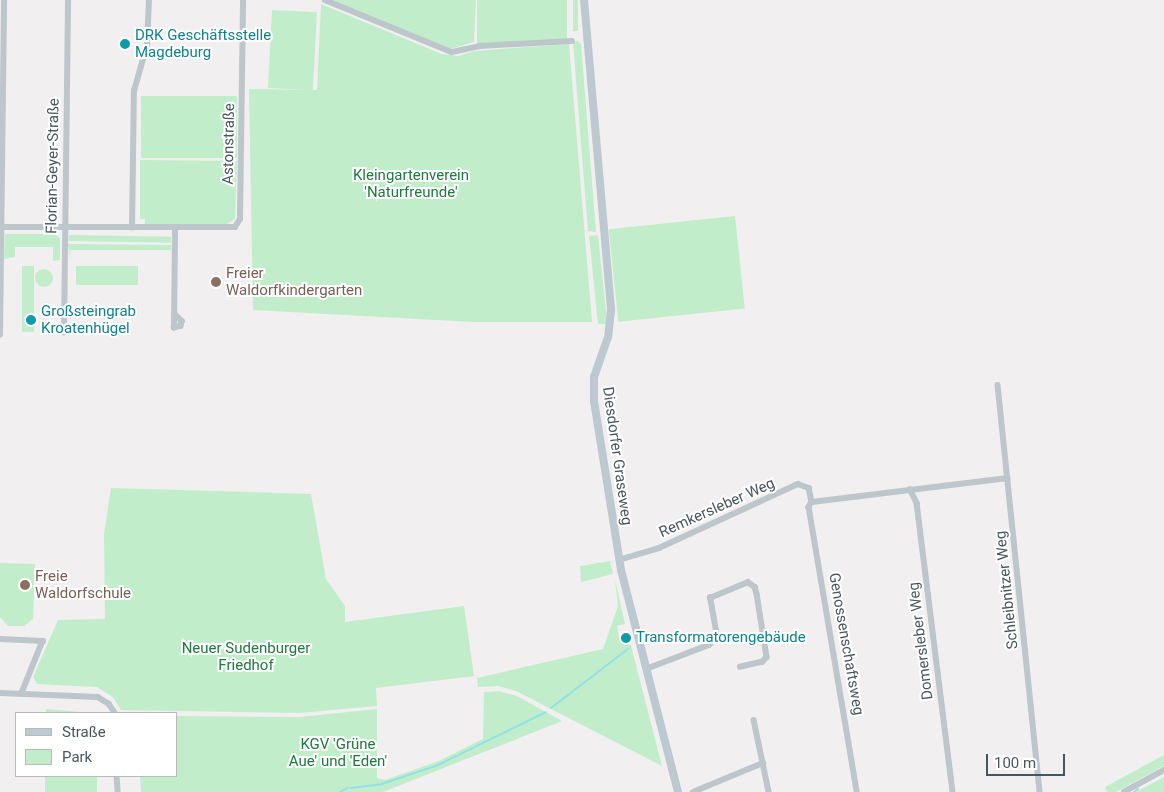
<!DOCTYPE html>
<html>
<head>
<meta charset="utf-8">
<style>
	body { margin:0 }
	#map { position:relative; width:1164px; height:792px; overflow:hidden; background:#f2eff0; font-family:Roboto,sans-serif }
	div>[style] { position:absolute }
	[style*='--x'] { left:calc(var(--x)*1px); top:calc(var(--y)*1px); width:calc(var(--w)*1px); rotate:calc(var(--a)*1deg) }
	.green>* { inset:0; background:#c1edcb; transform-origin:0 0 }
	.round { border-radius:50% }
	.stream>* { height:2px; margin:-1px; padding:0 1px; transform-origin:1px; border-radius:1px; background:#90e2e7 }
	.street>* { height:5.5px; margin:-2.75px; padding:0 2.75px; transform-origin:2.75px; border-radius:2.75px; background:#bcc6cb }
	.secondary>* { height:8px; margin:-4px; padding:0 4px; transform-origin:4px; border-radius:4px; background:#bcc9d0 }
	.dots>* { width:14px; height:14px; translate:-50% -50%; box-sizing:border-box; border:2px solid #fff; border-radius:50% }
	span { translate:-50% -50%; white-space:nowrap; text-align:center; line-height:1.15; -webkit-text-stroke:4px #fff; paint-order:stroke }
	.culture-label { font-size:15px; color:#0d838f }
	.left { translate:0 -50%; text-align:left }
	.street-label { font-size:15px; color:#48565c }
	.park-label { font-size:15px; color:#1d793d }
	.education-label { font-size:15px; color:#785e54 }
	.legend { position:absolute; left:15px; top:712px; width:162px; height:65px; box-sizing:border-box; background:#fff; border:1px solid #b6bbbe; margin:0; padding:6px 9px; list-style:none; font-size:15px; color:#48565c }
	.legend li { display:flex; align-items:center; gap:10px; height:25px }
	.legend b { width:25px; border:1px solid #b6bbbe }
	.scale { position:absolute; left:986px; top:754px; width:79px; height:22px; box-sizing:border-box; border:2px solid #48565c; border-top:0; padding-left:6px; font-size:15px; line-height:18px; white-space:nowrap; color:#48565c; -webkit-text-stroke:4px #fff; paint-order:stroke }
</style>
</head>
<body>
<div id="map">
	<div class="green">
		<div style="clip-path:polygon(332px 0,476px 0,474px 42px,450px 49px)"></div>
		<div style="left:477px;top:0;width:90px;height:44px"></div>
		<div style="left:573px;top:0;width:5px;height:31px"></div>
		<div style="clip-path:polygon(321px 4px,442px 54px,458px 56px,474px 51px,569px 44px,592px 322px,473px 322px,253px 310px,249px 89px,317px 90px)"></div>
		<div style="left:272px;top:10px;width:45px;height:78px;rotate:3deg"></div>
		<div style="clip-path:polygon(578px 41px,581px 44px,596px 232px,588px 231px,573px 42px)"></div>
		<div style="left:141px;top:96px;width:96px;height:62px"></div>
		<div style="clip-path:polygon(140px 160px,237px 161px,235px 219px,225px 225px,145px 224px,145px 219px,140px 219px)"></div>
		<div style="left:735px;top:216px;width:93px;height:127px;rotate:84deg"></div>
		<div style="clip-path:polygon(5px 234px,56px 234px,60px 239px,60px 260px,53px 261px,53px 247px,15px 247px,15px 257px,4px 259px)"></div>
		<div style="left:69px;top:235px;width:102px;height:6px;rotate:1deg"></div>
		<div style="clip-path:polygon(598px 235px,607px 321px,606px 324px,598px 324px,589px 236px)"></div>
		<div style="clip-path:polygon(68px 244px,171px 245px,171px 250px,70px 250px,71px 262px)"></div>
		<div style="left:22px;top:266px;width:12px;height:66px"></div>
		<div style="left:76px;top:266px;width:62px;height:19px"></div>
		<div class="round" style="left:35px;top:269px;width:18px;height:18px"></div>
		<div style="clip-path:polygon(111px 488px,311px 494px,326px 579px,345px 606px,345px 622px,464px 606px,474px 676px,376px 688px,377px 706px,300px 713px,121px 710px,113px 697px,97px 687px,37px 684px,33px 677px,58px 620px,105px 619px,104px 534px)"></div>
		<div style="clip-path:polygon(610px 561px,613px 574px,581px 582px,580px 566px)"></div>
		<div style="clip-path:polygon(0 563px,35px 564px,33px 619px,24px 626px,8px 626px,0 617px)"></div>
		<div style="clip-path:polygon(615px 580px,625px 624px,617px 626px,620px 643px,630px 642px,662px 766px,516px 691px,498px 686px,478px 687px,477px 678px,603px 649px,618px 606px)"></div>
		<div style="clip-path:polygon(499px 691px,517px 696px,562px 721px,383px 792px,141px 792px,140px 776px,176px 776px,176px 716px,300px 717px,377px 709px,377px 778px,385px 780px,439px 761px,483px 739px,484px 692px)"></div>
		<div style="clip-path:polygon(46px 709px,82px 712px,93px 713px,46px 713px)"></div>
		<div style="clip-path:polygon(1164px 755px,1164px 766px,1116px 792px,1107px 792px,1105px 787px)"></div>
		<div style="left:45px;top:776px;width:52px;height:16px"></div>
		<div style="clip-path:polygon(1164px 777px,1164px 792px,1136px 792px)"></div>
	</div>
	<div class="stream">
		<div style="--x:551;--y:708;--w:97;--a:-37.5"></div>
		<div style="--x:351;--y:788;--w:31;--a:-7"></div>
		<div style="--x:382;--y:784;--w:59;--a:-18.7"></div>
		<div style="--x:438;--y:765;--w:120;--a:-26.1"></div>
		<div style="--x:340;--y:792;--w:9;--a:-27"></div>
		<div style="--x:1134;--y:792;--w:5;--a:-37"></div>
	</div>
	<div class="street">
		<div style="--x:325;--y:0;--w:137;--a:22.3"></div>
		<div style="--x:452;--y:52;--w:29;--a:-12"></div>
		<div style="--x:480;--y:46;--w:92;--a:-3.1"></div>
		<div style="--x:0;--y:227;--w:235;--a:0"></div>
		<div style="--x:235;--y:227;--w:9;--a:-58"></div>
		<div style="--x:240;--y:219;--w:219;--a:-89.2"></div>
		<div style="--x:132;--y:228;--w:137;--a:-89.2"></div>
		<div style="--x:134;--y:91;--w:48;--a:-74.2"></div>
		<div style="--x:147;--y:45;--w:45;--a:-87.5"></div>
		<div style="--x:175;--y:314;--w:10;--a:45"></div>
		<div style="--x:182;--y:321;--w:5;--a:101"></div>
		<div style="--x:181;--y:326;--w:7;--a:164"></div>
		<div style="--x:174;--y:328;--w:99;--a:-89.4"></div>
		<div style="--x:64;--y:333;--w:333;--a:-89.3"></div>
		<div style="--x:0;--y:335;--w:335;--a:-89.3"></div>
		<div style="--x:998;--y:385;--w:409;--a:84.1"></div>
		<div style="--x:910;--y:489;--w:16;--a:63"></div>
		<div style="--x:917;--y:503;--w:291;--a:82.9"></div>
		<div style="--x:812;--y:502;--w:6;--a:121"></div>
		<div style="--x:809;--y:507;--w:289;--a:80.4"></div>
		<div style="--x:812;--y:502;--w:197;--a:-7"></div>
		<div style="--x:619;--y:560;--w:42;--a:-16.7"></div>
		<div style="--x:659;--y:548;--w:153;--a:-24.7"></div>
		<div style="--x:798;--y:484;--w:12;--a:20"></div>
		<div style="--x:809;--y:488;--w:14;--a:78"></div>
		<div style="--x:0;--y:639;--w:43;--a:2.7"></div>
		<div style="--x:43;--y:641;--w:56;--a:112"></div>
		<div style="--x:646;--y:669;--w:67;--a:-20.9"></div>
		<div style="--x:709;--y:645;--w:8;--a:-45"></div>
		<div style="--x:715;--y:639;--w:8;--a:-83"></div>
		<div style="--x:716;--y:631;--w:34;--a:-100"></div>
		<div style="--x:710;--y:598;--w:41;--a:-22.8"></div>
		<div style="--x:748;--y:582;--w:9;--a:36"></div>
		<div style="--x:755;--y:587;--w:7;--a:74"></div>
		<div style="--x:757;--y:594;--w:64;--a:81"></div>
		<div style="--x:767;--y:657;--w:6;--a:129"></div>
		<div style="--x:763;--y:662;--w:23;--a:167"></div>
		<div style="--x:0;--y:693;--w:98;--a:2.3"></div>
		<div style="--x:98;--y:697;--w:13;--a:32"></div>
		<div style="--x:109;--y:704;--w:11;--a:56"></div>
		<div style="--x:754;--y:720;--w:74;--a:78.2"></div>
		<div style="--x:117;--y:776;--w:16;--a:86"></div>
		<div style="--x:693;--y:792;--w:76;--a:-22.5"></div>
		<div style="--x:1124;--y:792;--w:46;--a:-28.8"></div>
	</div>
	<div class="secondary">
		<div style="--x:584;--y:0;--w:311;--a:85"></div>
		<div style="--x:611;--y:310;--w:27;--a:96"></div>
		<div style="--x:608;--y:337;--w:42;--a:109.3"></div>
		<div style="--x:594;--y:377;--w:24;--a:90"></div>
		<div style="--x:594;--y:401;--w:171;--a:80.9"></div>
		<div style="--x:621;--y:570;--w:229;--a:75.6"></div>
	</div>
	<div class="dots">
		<div style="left:125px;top:44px;background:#0f9aa8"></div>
		<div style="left:216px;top:282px;background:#8d6e63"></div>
		<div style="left:31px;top:320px;background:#0f9aa8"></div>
		<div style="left:25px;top:585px;background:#8d6e63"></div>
		<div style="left:626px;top:638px;background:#0f9aa8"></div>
	</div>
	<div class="culture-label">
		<span class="left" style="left:135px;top:44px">DRK Geschäftsstelle<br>Magdeburg</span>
		<span class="left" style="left:41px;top:320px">Großsteingrab<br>Kroatenhügel</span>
		<span class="left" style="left:636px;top:638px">Transformatorengebäude</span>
	</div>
	<div class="street-label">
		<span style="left:229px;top:144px;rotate:-89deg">Astonstraße</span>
		<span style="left:53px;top:166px;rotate:-89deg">Florian-Geyer-Straße</span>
		<span style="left:617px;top:456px;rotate:82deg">Diesdorfer Graseweg</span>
		<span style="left:717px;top:508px;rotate:-24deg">Remkersleber Weg</span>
		<span style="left:1007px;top:590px;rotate:-96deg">Schleibnitzer Weg</span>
		<span style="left:921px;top:641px;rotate:-97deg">Domersleber Weg</span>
		<span style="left:846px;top:644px;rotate:80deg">Genossenschaftsweg</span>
	</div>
	<div class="park-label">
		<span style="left:411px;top:184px">Kleingartenverein<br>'Naturfreunde'</span>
		<span style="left:246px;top:657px">Neuer Sudenburger<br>Friedhof</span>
		<span style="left:338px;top:753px">KGV 'Grüne<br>Aue' und 'Eden'</span>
	</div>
	<div class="education-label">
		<span class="left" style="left:226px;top:282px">Freier<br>Waldorfkindergarten</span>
		<span class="left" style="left:35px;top:585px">Freie<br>Waldorfschule</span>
	</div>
	<ul class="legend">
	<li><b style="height:6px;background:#bcc9d0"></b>Straße</li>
	<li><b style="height:14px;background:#c1edcb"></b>Park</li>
	</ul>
	<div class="scale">100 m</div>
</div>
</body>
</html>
